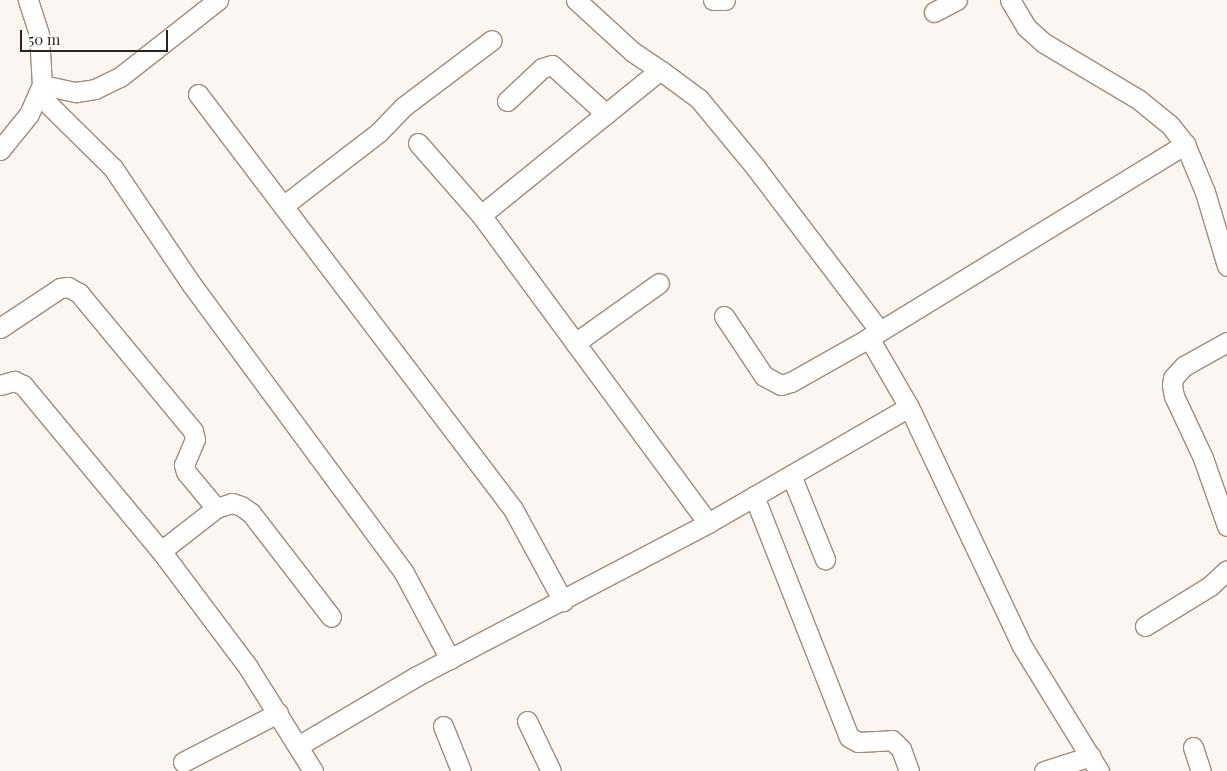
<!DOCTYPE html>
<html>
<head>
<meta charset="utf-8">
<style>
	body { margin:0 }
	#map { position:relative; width:1227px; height:771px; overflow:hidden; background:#fbf6f2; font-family:"Playfair Display",serif }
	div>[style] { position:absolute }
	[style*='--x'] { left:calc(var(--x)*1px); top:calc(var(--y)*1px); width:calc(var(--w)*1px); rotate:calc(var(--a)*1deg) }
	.roads { filter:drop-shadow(1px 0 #a28b78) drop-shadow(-1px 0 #a28b78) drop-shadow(0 1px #a28b78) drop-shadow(0 -1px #a28b78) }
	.street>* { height:19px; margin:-9.5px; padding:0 9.5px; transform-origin:9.5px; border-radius:9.5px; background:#fff }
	span { translate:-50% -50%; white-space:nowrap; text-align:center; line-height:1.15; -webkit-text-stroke:4px #fff; paint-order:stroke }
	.scale { position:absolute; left:20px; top:30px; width:148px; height:22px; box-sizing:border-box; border:2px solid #2c231b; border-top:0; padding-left:6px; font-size:15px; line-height:18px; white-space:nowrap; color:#2c231b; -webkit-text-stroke:4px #fff; paint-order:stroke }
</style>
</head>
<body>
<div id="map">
	<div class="roads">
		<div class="street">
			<div style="--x:576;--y:0;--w:77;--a:42.4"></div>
			<div style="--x:633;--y:52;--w:32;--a:34"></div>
			<div style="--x:713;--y:0;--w:12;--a:0"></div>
			<div style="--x:1010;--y:0;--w:31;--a:59"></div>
			<div style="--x:1026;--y:27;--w:24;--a:42"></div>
			<div style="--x:1044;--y:43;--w:109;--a:30.8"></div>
			<div style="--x:1138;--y:99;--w:41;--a:39.1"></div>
			<div style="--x:1170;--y:125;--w:24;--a:52"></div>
			<div style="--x:1185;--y:144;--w:52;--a:67.4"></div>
			<div style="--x:1205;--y:192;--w:77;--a:73.4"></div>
			<div style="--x:934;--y:12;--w:26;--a:-28"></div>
			<div style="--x:42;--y:85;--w:35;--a:12"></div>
			<div style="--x:76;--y:92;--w:19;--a:-9"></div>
			<div style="--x:95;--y:89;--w:28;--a:-26"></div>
			<div style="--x:120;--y:77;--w:125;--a:-38.2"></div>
			<div style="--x:198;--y:94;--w:521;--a:52.8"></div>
			<div style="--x:513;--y:509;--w:105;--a:61.5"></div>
			<div style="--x:39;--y:95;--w:104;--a:44.6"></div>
			<div style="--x:113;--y:168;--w:141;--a:56"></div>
			<div style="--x:192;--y:285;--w:355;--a:53.6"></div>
			<div style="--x:403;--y:571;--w:100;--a:61.9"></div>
			<div style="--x:507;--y:101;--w:48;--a:-43.3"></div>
			<div style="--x:542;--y:68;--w:10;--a:-17"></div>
			<div style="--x:552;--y:65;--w:73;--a:42.2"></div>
			<div style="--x:418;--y:143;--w:96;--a:48.8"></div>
			<div style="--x:0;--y:150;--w:46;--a:-51.1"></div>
			<div style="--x:29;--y:114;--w:32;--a:-66"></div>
			<div style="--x:42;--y:85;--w:51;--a:-93.4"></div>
			<div style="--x:39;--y:34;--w:36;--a:-108"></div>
			<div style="--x:283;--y:206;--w:121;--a:-37.6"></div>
			<div style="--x:379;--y:132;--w:35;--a:-46"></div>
			<div style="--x:403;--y:107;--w:111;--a:-37"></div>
			<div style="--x:724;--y:316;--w:72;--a:56.3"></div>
			<div style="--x:764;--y:376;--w:19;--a:28"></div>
			<div style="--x:781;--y:385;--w:10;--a:-17"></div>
			<div style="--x:791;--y:382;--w:90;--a:-29.4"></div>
			<div style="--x:869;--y:338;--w:371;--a:-31.5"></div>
			<div style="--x:0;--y:328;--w:72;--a:-33.7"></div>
			<div style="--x:60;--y:288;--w:8;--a:-7"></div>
			<div style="--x:68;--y:287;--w:13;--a:29"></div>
			<div style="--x:79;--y:293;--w:179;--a:50.4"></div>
			<div style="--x:193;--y:431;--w:8;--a:76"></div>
			<div style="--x:195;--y:439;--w:28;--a:113"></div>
			<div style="--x:184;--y:465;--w:7;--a:74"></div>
			<div style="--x:186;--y:472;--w:47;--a:50.2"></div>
			<div style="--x:1227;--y:342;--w:49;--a:150.8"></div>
			<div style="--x:1184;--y:366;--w:16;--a:133"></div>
			<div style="--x:1173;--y:378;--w:7;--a:98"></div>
			<div style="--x:1172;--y:385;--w:11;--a:80"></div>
			<div style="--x:1174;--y:396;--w:68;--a:64.9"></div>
			<div style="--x:1203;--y:458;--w:72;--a:70.6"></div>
			<div style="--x:575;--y:343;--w:103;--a:-35.5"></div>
			<div style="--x:0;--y:385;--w:15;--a:-16"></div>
			<div style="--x:14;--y:381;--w:10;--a:24"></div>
			<div style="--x:23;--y:385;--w:216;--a:50.3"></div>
			<div style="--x:161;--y:551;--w:145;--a:53.1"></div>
			<div style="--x:248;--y:667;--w:123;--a:58"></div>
			<div style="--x:909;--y:407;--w:264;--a:64.7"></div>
			<div style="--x:1022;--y:646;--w:147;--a:58.4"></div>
			<div style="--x:791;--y:475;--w:91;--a:68"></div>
			<div style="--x:754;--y:496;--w:259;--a:68.5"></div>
			<div style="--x:849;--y:737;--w:10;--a:29"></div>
			<div style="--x:858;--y:742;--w:34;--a:-3"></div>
			<div style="--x:892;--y:740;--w:13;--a:45"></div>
			<div style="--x:901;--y:749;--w:23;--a:70"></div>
			<div style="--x:708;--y:523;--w:232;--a:-30"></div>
			<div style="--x:909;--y:407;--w:80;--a:-120.1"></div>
			<div style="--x:161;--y:551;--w:70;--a:-38"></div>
			<div style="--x:216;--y:508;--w:17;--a:-17"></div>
			<div style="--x:232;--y:503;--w:9;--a:18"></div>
			<div style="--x:241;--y:506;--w:12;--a:35"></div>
			<div style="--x:251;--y:513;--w:131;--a:52.4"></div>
			<div style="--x:1145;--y:626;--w:76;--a:-31.6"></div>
			<div style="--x:1210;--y:586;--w:23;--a:-43"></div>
			<div style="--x:527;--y:721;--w:55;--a:64.4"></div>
			<div style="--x:443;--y:726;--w:48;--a:68.2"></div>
			<div style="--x:298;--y:746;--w:138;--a:-30.5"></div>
			<div style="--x:417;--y:676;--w:329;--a:-27.7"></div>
			<div style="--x:708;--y:523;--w:383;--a:-126.4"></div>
			<div style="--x:481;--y:215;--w:230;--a:-39"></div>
			<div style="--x:660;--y:70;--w:49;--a:36.6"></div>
			<div style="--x:699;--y:99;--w:89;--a:50.4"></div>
			<div style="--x:756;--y:168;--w:202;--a:52.8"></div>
			<div style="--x:1193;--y:747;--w:25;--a:72"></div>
			<div style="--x:183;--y:762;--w:107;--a:-27.3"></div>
			<div style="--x:1044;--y:771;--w:49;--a:-17.7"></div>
		</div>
	</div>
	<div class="scale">50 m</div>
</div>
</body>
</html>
